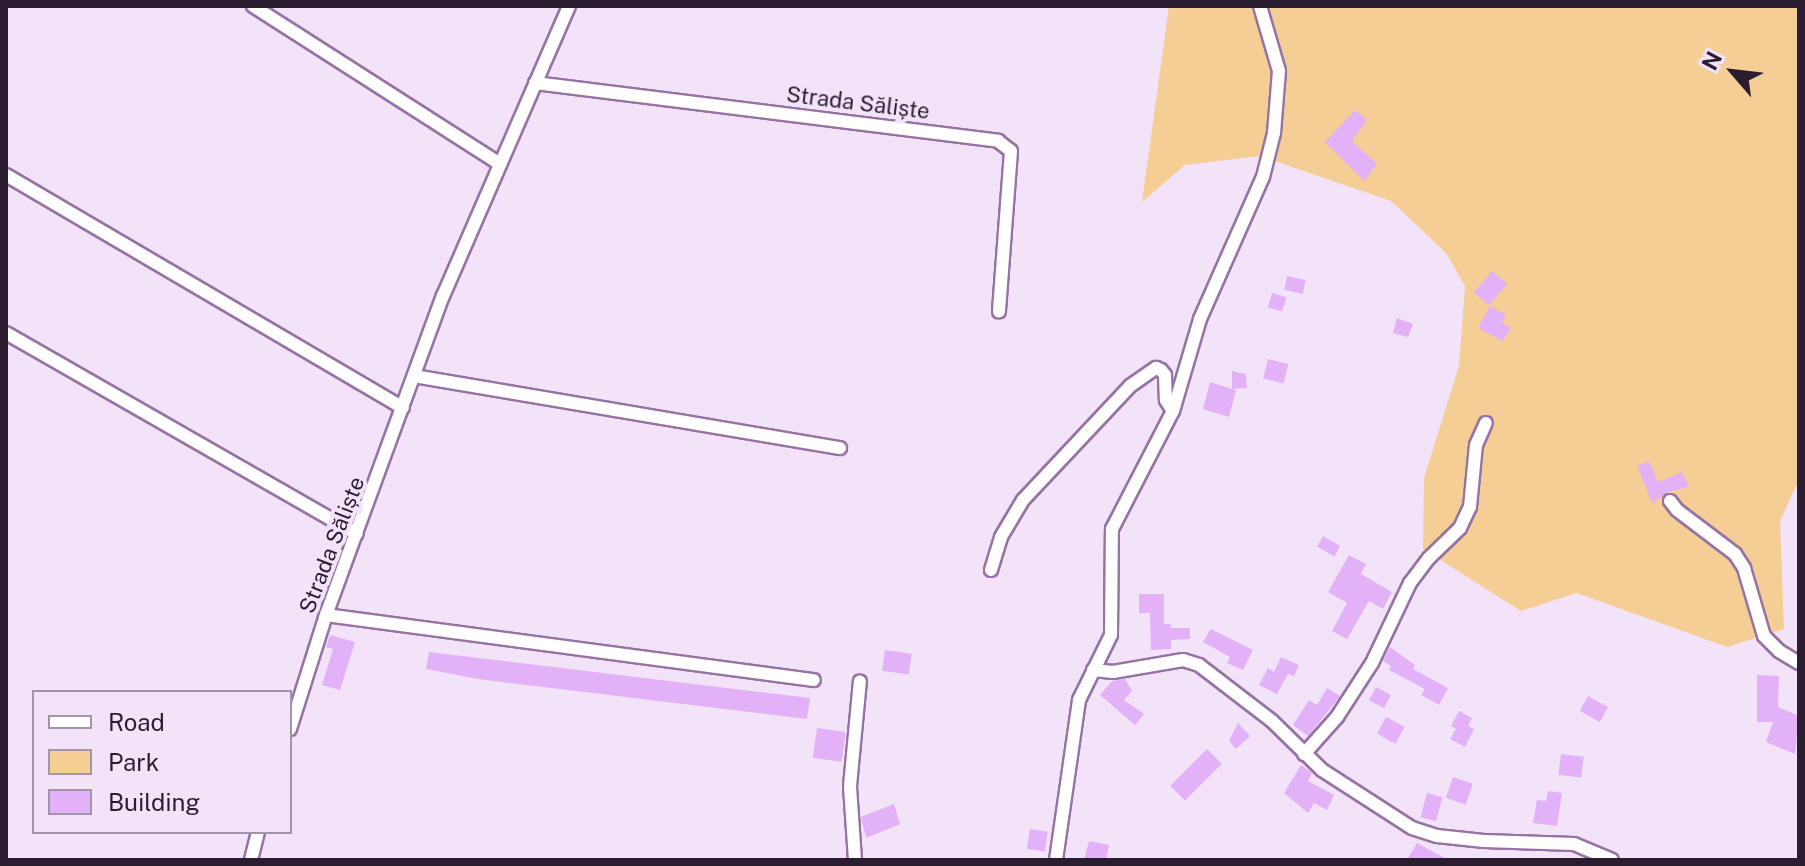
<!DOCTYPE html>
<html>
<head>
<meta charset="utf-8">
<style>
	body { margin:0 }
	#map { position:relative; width:1805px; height:866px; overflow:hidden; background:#f2e3f9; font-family:"Public Sans",sans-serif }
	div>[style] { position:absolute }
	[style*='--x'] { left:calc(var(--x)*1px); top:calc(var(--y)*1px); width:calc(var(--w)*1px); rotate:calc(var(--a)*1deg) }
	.green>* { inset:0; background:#f5ce95 }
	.building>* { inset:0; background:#e2b1f7; transform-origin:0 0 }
	.roads { filter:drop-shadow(2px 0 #9673a4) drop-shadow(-2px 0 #9673a4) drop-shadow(0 2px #9673a4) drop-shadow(0 -2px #9673a4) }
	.minor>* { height:12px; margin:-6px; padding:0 6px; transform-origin:6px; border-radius:6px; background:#fff }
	span { translate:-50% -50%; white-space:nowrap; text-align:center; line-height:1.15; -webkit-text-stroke:8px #f2e3f9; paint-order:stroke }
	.street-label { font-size:22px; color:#2b1d30 }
	.frame { position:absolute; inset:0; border:8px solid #2b1d30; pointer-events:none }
	.legend { position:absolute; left:32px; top:690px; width:260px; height:144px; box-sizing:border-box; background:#f2e3f9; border:2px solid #a294a9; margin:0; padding:10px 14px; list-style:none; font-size:24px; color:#2b1d30 }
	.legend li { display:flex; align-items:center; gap:16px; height:40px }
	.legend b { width:40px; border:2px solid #a294a9 }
	.north { position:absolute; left:1693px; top:32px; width:80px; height:80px; -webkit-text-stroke:6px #f2e3f9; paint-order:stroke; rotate:298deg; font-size:22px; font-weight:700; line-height:32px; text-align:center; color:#2b1d30 }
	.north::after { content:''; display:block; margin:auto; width:28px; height:36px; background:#2b1d30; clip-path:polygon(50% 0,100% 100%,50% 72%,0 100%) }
</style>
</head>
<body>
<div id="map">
	<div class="green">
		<div style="clip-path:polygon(1169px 6px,1799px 6px,1799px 480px,1780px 521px,1784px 629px,1727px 647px,1577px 593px,1521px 611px,1423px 549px,1424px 478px,1459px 366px,1465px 286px,1446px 253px,1391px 201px,1260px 156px,1185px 165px,1142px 202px)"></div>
	</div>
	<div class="building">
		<div style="clip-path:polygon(1355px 110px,1367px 120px,1352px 141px,1377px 164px,1364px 181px,1325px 142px)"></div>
		<div style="left:1492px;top:271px;width:20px;height:28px;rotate:41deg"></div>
		<div style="left:1287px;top:276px;width:19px;height:14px;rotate:12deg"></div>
		<div style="left:1272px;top:293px;width:15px;height:15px;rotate:16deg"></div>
		<div style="clip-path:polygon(1490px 306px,1506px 315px,1502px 323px,1511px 328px,1503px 341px,1478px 328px)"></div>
		<div style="clip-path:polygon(1397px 318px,1413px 324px,1408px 337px,1393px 333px)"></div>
		<div style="left:1268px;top:359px;width:21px;height:20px;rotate:14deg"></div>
		<div style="clip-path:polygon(1232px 371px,1246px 374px,1247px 388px,1232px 389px,1236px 390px,1229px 417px,1203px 409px,1210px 382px,1232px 389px)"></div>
		<div style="clip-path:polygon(1649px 461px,1658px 482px,1682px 472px,1689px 487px,1668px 492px,1652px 503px,1637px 466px)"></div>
		<div style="left:1323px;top:536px;width:20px;height:12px;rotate:30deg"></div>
		<div style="clip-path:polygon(1349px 555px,1366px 564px,1361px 574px,1392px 592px,1383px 609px,1369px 601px,1347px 639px,1332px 631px,1347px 603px,1328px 592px)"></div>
		<div style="clip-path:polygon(1139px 594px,1164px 594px,1164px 624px,1171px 624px,1171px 628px,1190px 628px,1190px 639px,1171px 640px,1171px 649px,1151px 650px,1150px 613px,1139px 613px)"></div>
		<div style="clip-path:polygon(1211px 629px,1253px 650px,1243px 670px,1227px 663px,1230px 657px,1203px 642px)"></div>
		<div style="clip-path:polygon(330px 635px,355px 642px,340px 690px,322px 685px,333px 649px,326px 647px)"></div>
		<div style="clip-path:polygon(1390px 647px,1415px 665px,1413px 669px,1448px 688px,1439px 705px,1421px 695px,1425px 689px,1389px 670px,1391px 666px,1383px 661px)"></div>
		<div style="left:885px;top:650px;width:27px;height:21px;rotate:8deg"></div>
		<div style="clip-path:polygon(429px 652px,810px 698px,807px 719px,478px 679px,426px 669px)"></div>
		<div style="clip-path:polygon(1281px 657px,1299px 665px,1294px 676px,1288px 674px,1277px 694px,1259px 685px,1268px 668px,1274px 672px)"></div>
		<div style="clip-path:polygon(1757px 675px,1779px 676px,1778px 707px,1799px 716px,1795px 754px,1766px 742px,1773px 722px,1757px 722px)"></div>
		<div style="clip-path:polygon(1125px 679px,1132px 691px,1124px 700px,1144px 714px,1135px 725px,1100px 695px,1112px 681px)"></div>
		<div style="left:1376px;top:687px;width:17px;height:15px;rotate:28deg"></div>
		<div style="clip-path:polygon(1327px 688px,1340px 696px,1308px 736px,1293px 725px,1309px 700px,1317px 705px)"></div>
		<div style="left:1588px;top:696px;width:23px;height:17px;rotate:29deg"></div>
		<div style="clip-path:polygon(1459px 711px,1472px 718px,1468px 726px,1474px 729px,1465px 747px,1450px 739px,1456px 729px,1451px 726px)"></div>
		<div style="left:1386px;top:717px;width:21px;height:19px;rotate:28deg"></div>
		<div style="clip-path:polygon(1238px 723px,1250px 736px,1236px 749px,1229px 741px)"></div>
		<div style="left:817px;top:728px;width:29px;height:30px;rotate:8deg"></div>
		<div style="left:1207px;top:749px;width:21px;height:52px;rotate:45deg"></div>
		<div style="left:1561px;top:754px;width:23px;height:21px;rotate:7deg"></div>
		<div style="clip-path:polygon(1301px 765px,1312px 773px,1308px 781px,1334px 795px,1327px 810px,1314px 803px,1308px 813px,1284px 793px)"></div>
		<div style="left:1453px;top:777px;width:21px;height:22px;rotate:19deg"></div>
		<div style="clip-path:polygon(1548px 791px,1562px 793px,1557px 826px,1533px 823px,1537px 800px,1546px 801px)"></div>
		<div style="left:1427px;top:793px;width:16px;height:25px;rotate:15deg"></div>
		<div style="clip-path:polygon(894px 804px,900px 824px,866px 838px,861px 817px)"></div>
		<div style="left:1030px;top:829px;width:18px;height:20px;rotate:9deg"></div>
		<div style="clip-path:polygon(1089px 841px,1109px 845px,1106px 860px,1084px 860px)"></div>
		<div style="clip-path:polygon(1417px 843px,1448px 860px,1407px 860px)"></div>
	</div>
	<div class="roads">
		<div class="minor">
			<div style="--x:253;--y:6;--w:293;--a:32.6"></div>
			<div style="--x:535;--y:83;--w:467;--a:7.1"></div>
			<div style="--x:998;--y:141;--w:16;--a:38"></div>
			<div style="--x:1011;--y:151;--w:161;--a:94.3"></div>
			<div style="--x:6;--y:175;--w:460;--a:30.4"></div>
			<div style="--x:6;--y:333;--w:404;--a:29.8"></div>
			<div style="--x:414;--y:376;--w:432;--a:9.6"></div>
			<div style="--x:1670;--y:501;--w:11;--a:52"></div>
			<div style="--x:1677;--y:510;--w:73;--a:37.2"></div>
			<div style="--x:1735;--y:554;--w:17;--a:57"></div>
			<div style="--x:1744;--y:568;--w:71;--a:73.6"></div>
			<div style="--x:1764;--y:636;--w:21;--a:45"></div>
			<div style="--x:1779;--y:651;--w:23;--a:31"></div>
			<div style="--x:991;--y:570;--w:34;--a:-73"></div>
			<div style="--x:1001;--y:537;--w:43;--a:-59.3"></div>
			<div style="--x:1023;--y:500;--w:156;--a:-46.8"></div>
			<div style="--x:1130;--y:386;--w:32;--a:-35"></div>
			<div style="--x:1156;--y:368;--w:5;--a:22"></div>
			<div style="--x:1161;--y:370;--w:6;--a:51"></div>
			<div style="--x:1165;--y:375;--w:25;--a:88"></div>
			<div style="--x:1166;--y:400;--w:13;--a:58"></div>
			<div style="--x:326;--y:615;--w:492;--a:7.6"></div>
			<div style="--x:1093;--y:670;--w:20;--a:6"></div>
			<div style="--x:1113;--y:672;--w:71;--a:-9.7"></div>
			<div style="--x:1183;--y:660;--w:17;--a:17"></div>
			<div style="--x:1199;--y:665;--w:92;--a:37.5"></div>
			<div style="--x:1272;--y:721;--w:70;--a:44.4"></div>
			<div style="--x:1322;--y:770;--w:107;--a:32.8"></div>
			<div style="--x:1412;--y:828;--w:26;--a:18"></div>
			<div style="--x:1437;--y:836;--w:47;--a:6.1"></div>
			<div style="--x:1484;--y:841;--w:90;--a:1.9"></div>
			<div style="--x:1574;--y:844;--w:41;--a:22.8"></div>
			<div style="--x:290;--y:729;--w:120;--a:-72.5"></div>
			<div style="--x:326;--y:615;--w:340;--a:-69.9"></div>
			<div style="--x:443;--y:296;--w:316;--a:-66.5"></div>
			<div style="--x:1304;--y:754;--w:50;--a:-48.3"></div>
			<div style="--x:1337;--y:717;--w:64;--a:-57.1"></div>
			<div style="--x:1372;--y:663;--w:89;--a:-64.6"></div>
			<div style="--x:1410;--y:583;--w:31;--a:-53"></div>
			<div style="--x:1429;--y:558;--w:43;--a:-44.1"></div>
			<div style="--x:1460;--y:528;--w:23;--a:-65"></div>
			<div style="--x:1470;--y:507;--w:62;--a:-84.5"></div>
			<div style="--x:1476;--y:445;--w:24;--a:-66"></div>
			<div style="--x:251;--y:860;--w:29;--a:-76"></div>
			<div style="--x:855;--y:860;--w:74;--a:-93.9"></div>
			<div style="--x:850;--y:786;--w:105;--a:-84.6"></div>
			<div style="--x:1056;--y:860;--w:162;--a:-81.8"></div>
			<div style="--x:1079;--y:700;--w:72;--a:-63.8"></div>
			<div style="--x:1111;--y:635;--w:106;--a:-89.5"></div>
			<div style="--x:1112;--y:529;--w:133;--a:-62.7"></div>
			<div style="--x:1173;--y:411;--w:96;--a:-73.6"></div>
			<div style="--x:1200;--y:319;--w:155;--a:-66.1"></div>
			<div style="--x:1263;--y:177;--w:45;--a:-76"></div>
			<div style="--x:1274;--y:133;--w:62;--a:-85.4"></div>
			<div style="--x:1279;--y:71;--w:68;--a:-106.3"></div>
		</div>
	</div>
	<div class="street-label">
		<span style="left:858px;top:103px;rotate:7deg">Strada Săliște</span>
		<span style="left:332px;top:545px;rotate:-69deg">Strada Săliște</span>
	</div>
	<div class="frame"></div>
	<ul class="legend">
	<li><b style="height:10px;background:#fff"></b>Road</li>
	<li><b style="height:22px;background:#f5ce95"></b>Park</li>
	<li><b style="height:22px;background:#e2b1f7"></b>Building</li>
	</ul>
	<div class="north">N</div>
</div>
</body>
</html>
